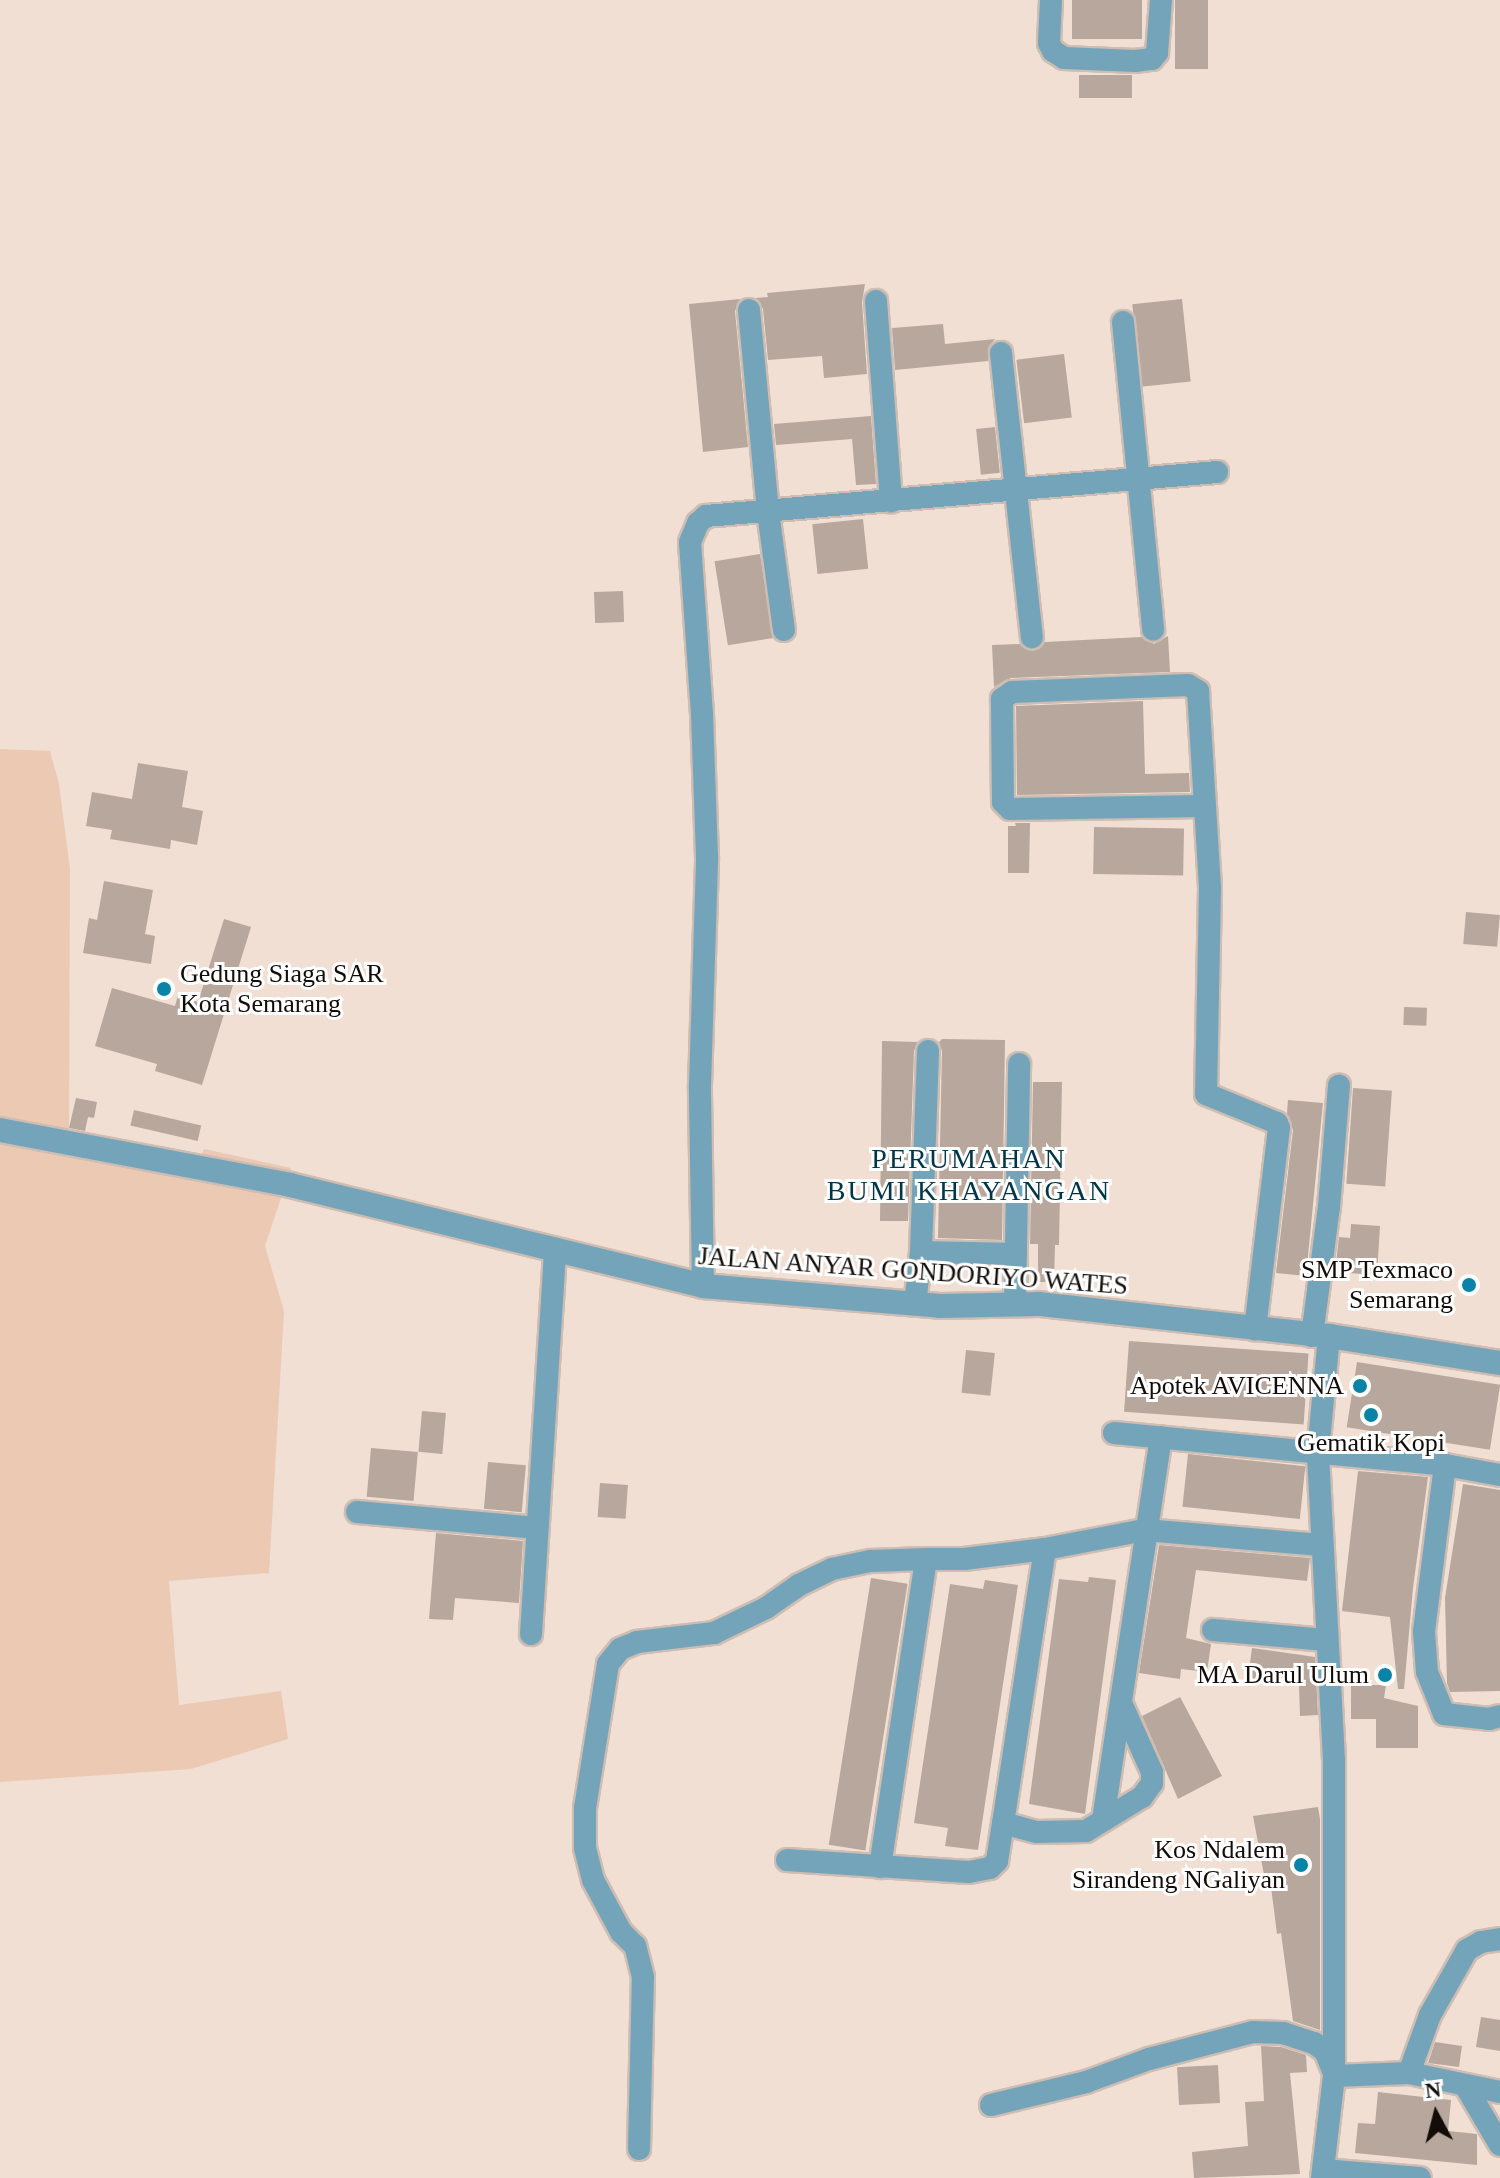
<!DOCTYPE html>
<html>
<head>
<meta charset="utf-8">
<style>
	body { margin:0 }
	#map { position:relative; width:1500px; height:2178px; overflow:hidden; background:#f1dfd3; font-family:Georgia,serif }
	div>[style] { position:absolute }
	[style*='--x'] { left:calc(var(--x)*1px); top:calc(var(--y)*1px); width:calc(var(--w)*1px); rotate:calc(var(--a)*1deg) }
	.green>* { inset:0; background:#ebc9b3 }
	.building>* { inset:0; background:#b8a79c; transform-origin:0 0 }
	.roads { filter:drop-shadow(2px 0 #cdbdb3) drop-shadow(-2px 0 #cdbdb3) drop-shadow(0 2px #cdbdb3) drop-shadow(0 -2px #cdbdb3) }
	.minor>* { height:22px; margin:-11px; padding:0 11px; transform-origin:11px; border-radius:11px; background:#73a4ba }
	.tertiary>* { height:24px; margin:-12px; padding:0 12px; transform-origin:12px; border-radius:12px; background:#73a4ba }
	.dots>* { width:22px; height:22px; translate:-50% -50%; box-sizing:border-box; border:4px solid #fff; border-radius:50% }
	span { translate:-50% -50%; white-space:nowrap; text-align:center; line-height:1.15; -webkit-text-stroke:6px #fff; paint-order:stroke }
	.poi-label { font-size:26px; color:#130d09 }
	.left { translate:0 -50%; text-align:left }
	.right { translate:-100% -50%; text-align:right }
	.street-label { font-size:26px; color:#130d09 }
	.neighbourhood-label { font-size:28px; color:#003648; letter-spacing:2px }
	.north { position:absolute; left:1396px; top:2074px; width:80px; height:80px; -webkit-text-stroke:6px #fff; paint-order:stroke; rotate:353deg; font-size:22px; font-weight:700; line-height:32px; text-align:center; color:#130d09 }
	.north::after { content:''; display:block; margin:auto; width:28px; height:36px; background:#130d09; clip-path:polygon(50% 0,100% 100%,50% 72%,0 100%) }
</style>
</head>
<body>
<div id="map">
	<div class="green">
		<div style="clip-path:polygon(0 749px,50px 751px,59px 784px,70px 869px,69px 1132px,198px 1162px,204px 1149px,291px 1168px,265px 1246px,284px 1311px,269px 1573px,169px 1581px,179px 1705px,281px 1691px,288px 1739px,191px 1769px,0 1782px)"></div>
	</div>
	<div class="building">
		<div style="left:1072px;top:0;width:70px;height:39px"></div>
		<div style="left:1175px;top:0;width:33px;height:69px"></div>
		<div style="left:1079px;top:75px;width:53px;height:23px"></div>
		<div style="clip-path:polygon(865px 284px,862px 302px,867px 374px,824px 378px,822px 356px,768px 360px,763px 309px,756px 298px,768px 297px,767px 293px)"></div>
		<div style="clip-path:polygon(740px 299px,735px 311px,748px 447px,703px 452px,689px 304px)"></div>
		<div style="left:1182px;top:299px;width:83px;height:50px;rotate:84deg"></div>
		<div style="clip-path:polygon(943px 324px,945px 344px,995px 339px,988px 348px,988px 361px,895px 370px,892px 328px)"></div>
		<div style="left:1064px;top:354px;width:64px;height:48px;rotate:83deg"></div>
		<div style="clip-path:polygon(871px 416px,876px 484px,856px 485px,852px 439px,776px 445px,774px 424px)"></div>
		<div style="left:995px;top:427px;width:46px;height:19px;rotate:84deg"></div>
		<div style="left:863px;top:519px;width:50px;height:51px;rotate:84deg"></div>
		<div style="left:760px;top:554px;width:85px;height:46px;rotate:81deg"></div>
		<div style="left:623px;top:591px;width:31px;height:29px;rotate:88deg"></div>
		<div style="clip-path:polygon(1168px 636px,1170px 672px,1011px 678px,994px 687px,992px 645px,1020px 644px,1033px 651px,1045px 642px,1141px 637px,1154px 644px)"></div>
		<div style="clip-path:polygon(1143px 701px,1145px 774px,1189px 773px,1190px 792px,1017px 795px,1016px 706px)"></div>
		<div style="clip-path:polygon(138px 763px,188px 771px,182px 807px,203px 811px,197px 845px,171px 840px,170px 849px,110px 839px,112px 830px,86px 826px,92px 792px,132px 799px)"></div>
		<div style="clip-path:polygon(1015px 823px,1030px 823px,1029px 873px,1008px 873px,1008px 826px,1016px 826px)"></div>
		<div style="left:1094px;top:827px;width:90px;height:47px;rotate:1deg"></div>
		<div style="clip-path:polygon(104px 881px,153px 890px,145px 934px,155px 936px,151px 964px,83px 953px,89px 918px,97px 920px)"></div>
		<div style="left:1466px;top:912px;width:34px;height:32px;rotate:5deg"></div>
		<div style="clip-path:polygon(224px 919px,251px 927px,202px 1085px,155px 1071px,157px 1064px,95px 1046px,112px 988px,175px 1006px,178px 995px,198px 1002px)"></div>
		<div style="left:1404px;top:1007px;width:23px;height:18px;rotate:2deg"></div>
		<div style="clip-path:polygon(942px 1039px,1005px 1040px,1002px 1240px,938px 1238px,942px 1051px,939px 1042px)"></div>
		<div style="clip-path:polygon(882px 1041px,918px 1042px,914px 1051px,908px 1221px,880px 1221px)"></div>
		<div style="clip-path:polygon(1033px 1082px,1062px 1082px,1059px 1245px,1055px 1245px,1054px 1282px,1038px 1282px,1038px 1244px,1030px 1244px)"></div>
		<div style="left:1353px;top:1088px;width:39px;height:96px;rotate:4deg"></div>
		<div style="clip-path:polygon(76px 1098px,97px 1102px,94px 1118px,88px 1117px,85px 1131px,69px 1128px)"></div>
		<div style="clip-path:polygon(1288px 1100px,1323px 1103px,1306px 1276px,1276px 1273px,1293px 1130px,1287px 1113px)"></div>
		<div style="left:134px;top:1110px;width:69px;height:16px;rotate:13deg"></div>
		<div style="clip-path:polygon(1351px 1224px,1380px 1226px,1377px 1275px,1335px 1272px,1339px 1237px,1350px 1238px)"></div>
		<div style="left:1129px;top:1341px;width:180px;height:71px;rotate:4deg"></div>
		<div style="left:966px;top:1350px;width:29px;height:43px;rotate:6deg"></div>
		<div style="left:1357px;top:1362px;width:145px;height:66px;rotate:9deg"></div>
		<div style="left:422px;top:1411px;width:24px;height:41px;rotate:5deg"></div>
		<div style="left:371px;top:1448px;width:47px;height:49px;rotate:5deg"></div>
		<div style="left:1188px;top:1454px;width:118px;height:53px;rotate:6deg"></div>
		<div style="left:488px;top:1462px;width:38px;height:47px;rotate:5deg"></div>
		<div style="clip-path:polygon(1358px 1471px,1428px 1477px,1413px 1588px,1404px 1689px,1398px 1689px,1390px 1617px,1342px 1611px)"></div>
		<div style="left:600px;top:1483px;width:28px;height:34px;rotate:4deg"></div>
		<div style="clip-path:polygon(1463px 1484px,1500px 1490px,1500px 1691px,1450px 1692px,1447px 1683px,1445px 1598px)"></div>
		<div style="clip-path:polygon(436px 1533px,523px 1541px,519px 1603px,455px 1598px,453px 1620px,429px 1619px)"></div>
		<div style="clip-path:polygon(1159px 1545px,1310px 1558px,1307px 1581px,1196px 1570px,1186px 1638px,1211px 1644px,1207px 1672px,1181px 1669px,1180px 1679px,1139px 1673px)"></div>
		<div style="clip-path:polygon(1089px 1577px,1116px 1580px,1085px 1814px,1029px 1804px,1059px 1579px,1088px 1582px)"></div>
		<div style="left:871px;top:1578px;width:37px;height:270px;rotate:9deg"></div>
		<div style="clip-path:polygon(985px 1580px,1018px 1585px,978px 1850px,945px 1846px,948px 1828px,914px 1823px,950px 1584px,983px 1589px)"></div>
		<div style="clip-path:polygon(1252px 1648px,1315px 1657px,1318px 1715px,1300px 1716px,1299px 1686px,1248px 1678px)"></div>
		<div style="clip-path:polygon(1351px 1685px,1386px 1685px,1384px 1698px,1418px 1706px,1418px 1748px,1376px 1748px,1376px 1719px,1351px 1719px)"></div>
		<div style="clip-path:polygon(1180px 1697px,1222px 1776px,1178px 1799px,1142px 1716px)"></div>
		<div style="clip-path:polygon(1318px 1807px,1320px 1819px,1320px 2030px,1293px 2021px,1281px 1933px,1277px 1934px,1270px 1879px,1265px 1880px,1253px 1816px)"></div>
		<div style="clip-path:polygon(1481px 2017px,1500px 2020px,1500px 2051px,1476px 2047px)"></div>
		<div style="clip-path:polygon(1435px 2042px,1462px 2046px,1459px 2067px,1428px 2063px)"></div>
		<div style="clip-path:polygon(1261px 2046px,1281px 2047px,1306px 2055px,1307px 2072px,1290px 2073px,1300px 2174px,1194px 2178px,1192px 2152px,1248px 2146px,1245px 2102px,1264px 2101px)"></div>
		<div style="left:1218px;top:2065px;width:38px;height:41px;rotate:87deg"></div>
		<div style="clip-path:polygon(1378px 2092px,1451px 2100px,1448px 2131px,1477px 2134px,1477px 2165px,1355px 2153px,1358px 2123px,1375px 2124px)"></div>
	</div>
	<div class="roads">
		<div class="minor">
			<div style="--x:1051;--y:0;--w:43;--a:92.7"></div>
			<div style="--x:1049;--y:43;--w:9;--a:63"></div>
			<div style="--x:1053;--y:51;--w:13;--a:32"></div>
			<div style="--x:1064;--y:58;--w:71;--a:2.4"></div>
			<div style="--x:1135;--y:61;--w:17;--a:-7"></div>
			<div style="--x:1152;--y:59;--w:8;--a:-50"></div>
			<div style="--x:1157;--y:53;--w:53;--a:-85.7"></div>
			<div style="--x:876;--y:301;--w:201;--a:85.7"></div>
			<div style="--x:749;--y:310;--w:203;--a:84.6"></div>
			<div style="--x:768;--y:512;--w:119;--a:82.3"></div>
			<div style="--x:1123;--y:322;--w:309;--a:84.4"></div>
			<div style="--x:1001;--y:353;--w:286;--a:83.8"></div>
			<div style="--x:1203;--y:806;--w:193;--a:179.1"></div>
			<div style="--x:1010;--y:809;--w:10;--a:-135"></div>
			<div style="--x:1003;--y:802;--w:103;--a:-90.6"></div>
			<div style="--x:1002;--y:699;--w:12;--a:-35"></div>
			<div style="--x:1012;--y:692;--w:176;--a:-2.3"></div>
			<div style="--x:1188;--y:685;--w:12;--a:31"></div>
			<div style="--x:1198;--y:691;--w:197;--a:86.5"></div>
			<div style="--x:1210;--y:888;--w:206;--a:91.1"></div>
			<div style="--x:1206;--y:1094;--w:77;--a:22.2"></div>
			<div style="--x:1277;--y:1123;--w:5;--a:68"></div>
			<div style="--x:1279;--y:1128;--w:203;--a:96.8"></div>
			<div style="--x:928;--y:1051;--w:201;--a:92"></div>
			<div style="--x:921;--y:1252;--w:95;--a:1.2"></div>
			<div style="--x:703;--y:1286;--w:201;--a:-90.9"></div>
			<div style="--x:700;--y:1085;--w:228;--a:-88.2"></div>
			<div style="--x:707;--y:857;--w:143;--a:-92"></div>
			<div style="--x:702;--y:714;--w:172;--a:-94"></div>
			<div style="--x:690;--y:542;--w:21;--a:-67"></div>
			<div style="--x:698;--y:523;--w:11;--a:-41"></div>
			<div style="--x:706;--y:516;--w:513;--a:-4.92"></div>
			<div style="--x:1015;--y:1303;--w:239;--a:-89"></div>
			<div style="--x:915;--y:1304;--w:52;--a:-83.4"></div>
			<div style="--x:1312;--y:1336;--w:130;--a:-82.5"></div>
			<div style="--x:1329;--y:1207;--w:122;--a:-85.3"></div>
			<div style="--x:1114;--y:1433;--w:333;--a:5.5"></div>
			<div style="--x:1445;--y:1465;--w:56;--a:10.3"></div>
			<div style="--x:1445;--y:1465;--w:168;--a:97.2"></div>
			<div style="--x:1424;--y:1632;--w:40;--a:85.7"></div>
			<div style="--x:1427;--y:1672;--w:45;--a:68"></div>
			<div style="--x:1444;--y:1714;--w:45;--a:6.3"></div>
			<div style="--x:1489;--y:1719;--w:11;--a:-15"></div>
			<div style="--x:357;--y:1512;--w:181;--a:5.1"></div>
			<div style="--x:1045;--y:1549;--w:277;--a:98.7"></div>
			<div style="--x:1003;--y:1823;--w:35;--a:15"></div>
			<div style="--x:1037;--y:1832;--w:49;--a:-1.2"></div>
			<div style="--x:1086;--y:1831;--w:66;--a:-31.3"></div>
			<div style="--x:1142;--y:1797;--w:17;--a:-54"></div>
			<div style="--x:1152;--y:1783;--w:11;--a:-90"></div>
			<div style="--x:1152;--y:1772;--w:73;--a:-114.1"></div>
			<div style="--x:1213;--y:1630;--w:113;--a:5.1"></div>
			<div style="--x:531;--y:1634;--w:386;--a:-86.4"></div>
			<div style="--x:1103;--y:1820;--w:387;--a:-81.4"></div>
			<div style="--x:787;--y:1860;--w:182;--a:3.8"></div>
			<div style="--x:969;--y:1872;--w:21;--a:-11"></div>
			<div style="--x:990;--y:1868;--w:10;--a:-45"></div>
			<div style="--x:997;--y:1861;--w:38;--a:-81"></div>
			<div style="--x:880;--y:1867;--w:311;--a:-81.5"></div>
			<div style="--x:926;--y:1559;--w:38;--a:0"></div>
			<div style="--x:964;--y:1559;--w:82;--a:-7"></div>
			<div style="--x:1045;--y:1549;--w:102;--a:-10.8"></div>
			<div style="--x:1145;--y:1530;--w:176;--a:4.9"></div>
			<div style="--x:1409;--y:2073;--w:62;--a:-70.1"></div>
			<div style="--x:1430;--y:2015;--w:75;--a:-60.4"></div>
			<div style="--x:1467;--y:1950;--w:16;--a:-30"></div>
			<div style="--x:1481;--y:1942;--w:19;--a:-9"></div>
			<div style="--x:1334;--y:2076;--w:75;--a:-2.3"></div>
			<div style="--x:1409;--y:2073;--w:93;--a:11.8"></div>
			<div style="--x:1466;--y:2087;--w:67;--a:59.6"></div>
			<div style="--x:991;--y:2105;--w:98;--a:-13.6"></div>
			<div style="--x:1086;--y:2082;--w:67;--a:-20.1"></div>
			<div style="--x:1149;--y:2059;--w:107;--a:-14.6"></div>
			<div style="--x:1253;--y:2032;--w:30;--a:2"></div>
			<div style="--x:1283;--y:2033;--w:33;--a:18"></div>
			<div style="--x:1314;--y:2043;--w:14;--a:36"></div>
			<div style="--x:1325;--y:2051;--w:22;--a:68"></div>
			<div style="--x:639;--y:2149;--w:172;--a:-88.7"></div>
			<div style="--x:643;--y:1977;--w:32;--a:-104"></div>
			<div style="--x:635;--y:1946;--w:20;--a:-135"></div>
			<div style="--x:621;--y:1932;--w:59;--a:-118.3"></div>
			<div style="--x:593;--y:1880;--w:33;--a:-104"></div>
			<div style="--x:585;--y:1848;--w:40;--a:-90"></div>
			<div style="--x:585;--y:1808;--w:146;--a:-80.9"></div>
			<div style="--x:608;--y:1664;--w:19;--a:-51"></div>
			<div style="--x:620;--y:1649;--w:18;--a:-22"></div>
			<div style="--x:637;--y:1642;--w:78;--a:-6.7"></div>
			<div style="--x:714;--y:1633;--w:58;--a:-25.7"></div>
			<div style="--x:766;--y:1608;--w:40;--a:-34.9"></div>
			<div style="--x:799;--y:1585;--w:37;--a:-26"></div>
			<div style="--x:832;--y:1569;--w:40;--a:-12"></div>
			<div style="--x:871;--y:1561;--w:55;--a:-2.1"></div>
			<div style="--x:1323;--y:2170;--w:97;--a:4.7"></div>
			<div style="--x:1322;--y:2178;--w:103;--a:-83.3"></div>
			<div style="--x:1334;--y:2076;--w:316;--a:-90"></div>
			<div style="--x:1334;--y:1760;--w:308;--a:-93"></div>
			<div style="--x:1318;--y:1452;--w:117;--a:-84.6"></div>
		</div>
		<div class="tertiary">
			<div style="--x:0;--y:1130;--w:295;--a:10.7"></div>
			<div style="--x:290;--y:1185;--w:425;--a:13.7"></div>
			<div style="--x:703;--y:1286;--w:238;--a:4.8"></div>
			<div style="--x:940;--y:1306;--w:99;--a:-1.2"></div>
			<div style="--x:1039;--y:1304;--w:292;--a:6.3"></div>
			<div style="--x:1329;--y:1336;--w:173;--a:9"></div>
		</div>
	</div>
	<div class="dots">
		<div style="left:164px;top:989px;background:#0a83a8"></div>
		<div style="left:1469px;top:1285px;background:#0a83a8"></div>
		<div style="left:1360px;top:1386px;background:#0a83a8"></div>
		<div style="left:1371px;top:1415px;background:#0a83a8"></div>
		<div style="left:1385px;top:1675px;background:#0a83a8"></div>
		<div style="left:1301px;top:1865px;background:#0a83a8"></div>
	</div>
	<div class="poi-label">
		<span class="left" style="left:180px;top:989px">Gedung Siaga SAR<br>Kota Semarang</span>
		<span class="right" style="left:1453px;top:1285px">SMP Texmaco<br>Semarang</span>
		<span class="right" style="left:1344px;top:1386px">Apotek AVICENNA</span>
		<span style="left:1371px;top:1443px">Gematik Kopi</span>
		<span class="right" style="left:1369px;top:1675px">MA Darul Ulum</span>
		<span class="right" style="left:1285px;top:1865px">Kos Ndalem<br>Sirandeng NGaliyan</span>
	</div>
	<div class="street-label">
		<span style="left:913px;top:1271px;rotate:4deg">JALAN ANYAR GONDORIYO WATES</span>
	</div>
	<div class="neighbourhood-label">
		<span style="left:969px;top:1175px">PERUMAHAN<br>BUMI KHAYANGAN</span>
	</div>
	<div class="north">N</div>
</div>
</body>
</html>
